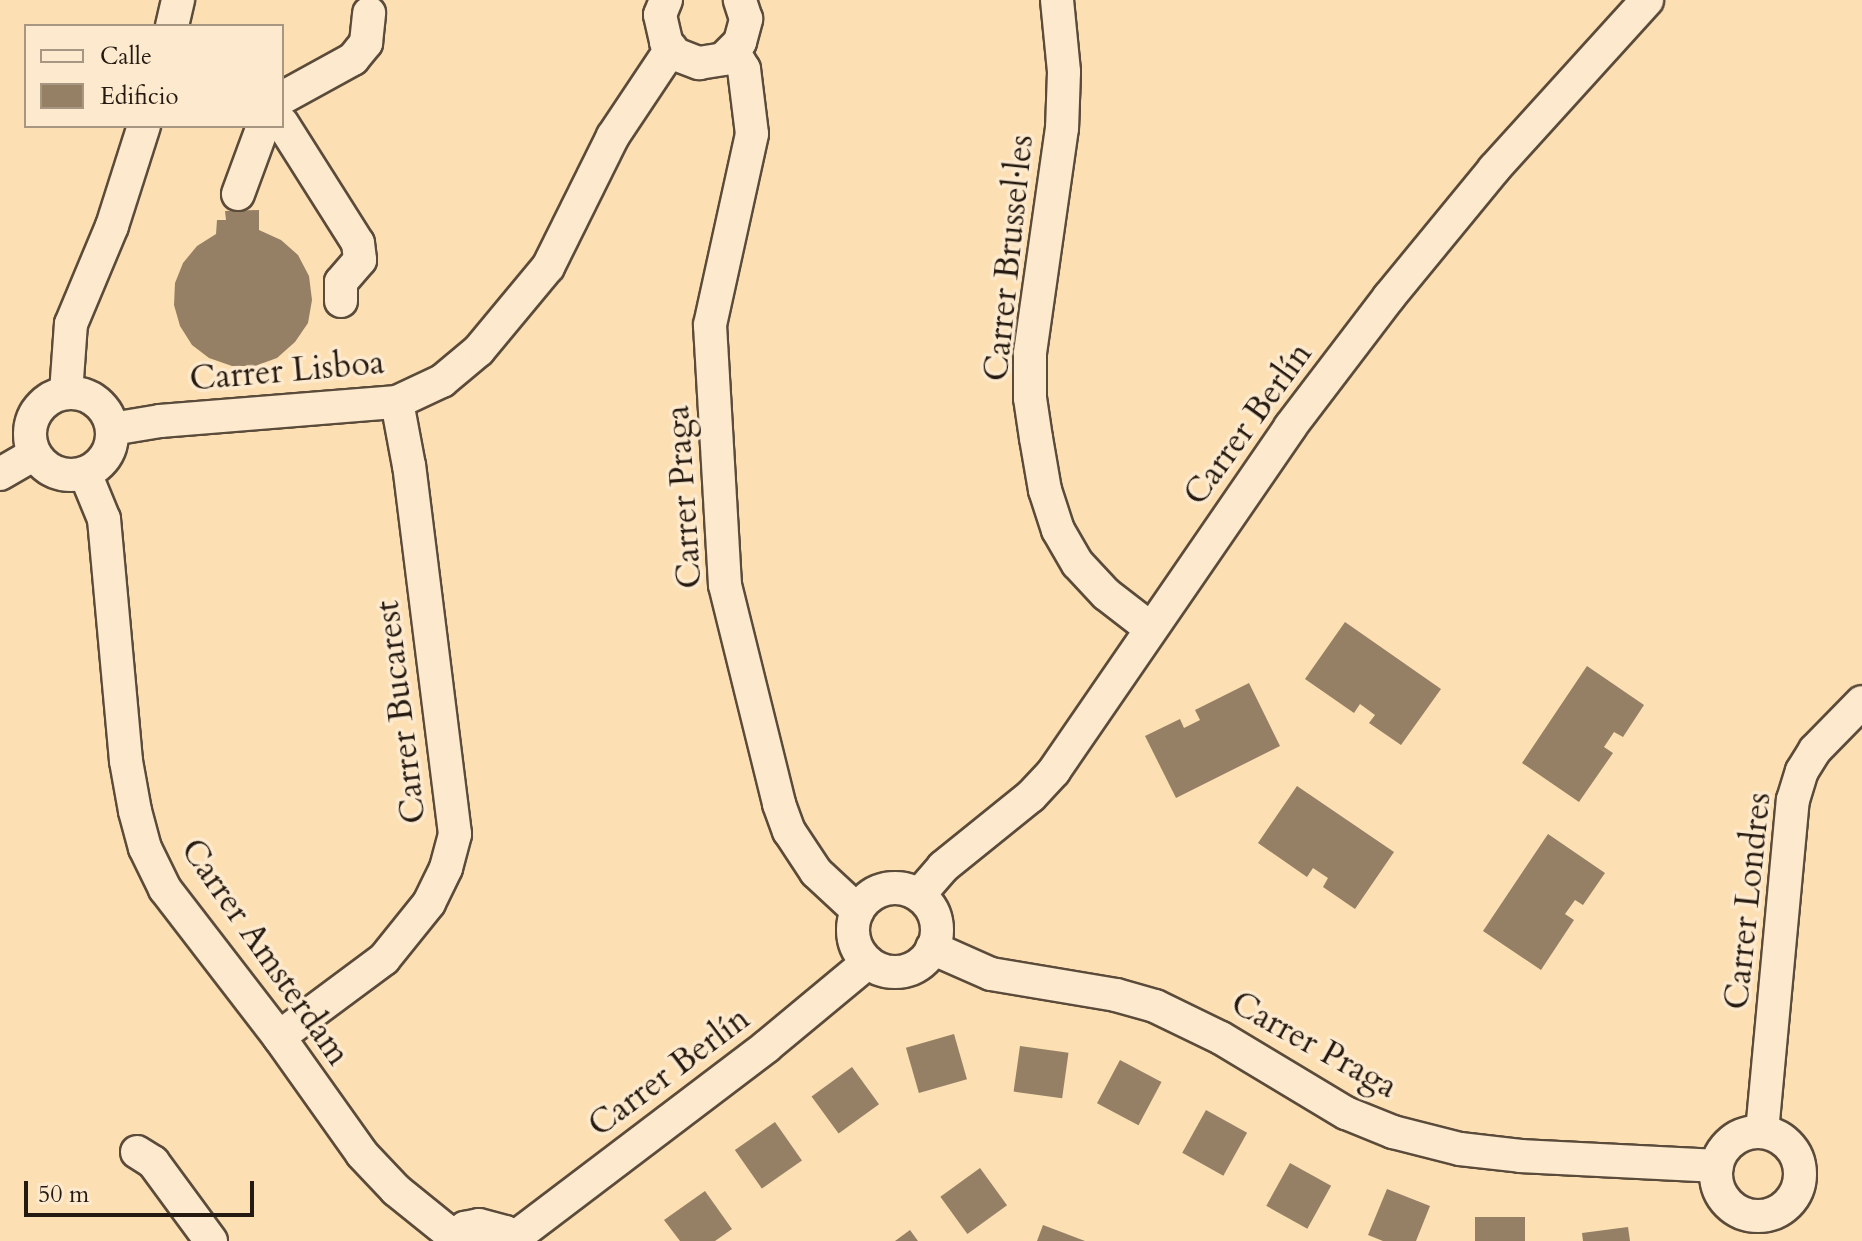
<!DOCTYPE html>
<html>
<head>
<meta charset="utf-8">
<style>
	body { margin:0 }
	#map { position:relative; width:1862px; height:1241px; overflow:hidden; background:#fcdfb3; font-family:Cardo,serif }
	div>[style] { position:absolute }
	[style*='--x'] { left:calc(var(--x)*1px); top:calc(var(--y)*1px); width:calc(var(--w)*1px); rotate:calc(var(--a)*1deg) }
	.building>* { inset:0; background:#958065; transform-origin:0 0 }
	.roads { filter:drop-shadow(2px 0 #5b4b3a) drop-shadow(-2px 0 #5b4b3a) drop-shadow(0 2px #5b4b3a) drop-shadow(0 -2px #5b4b3a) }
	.minor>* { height:32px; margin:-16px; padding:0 16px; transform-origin:16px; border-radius:16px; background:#fdeace }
	.minor>.ring { margin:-16px; padding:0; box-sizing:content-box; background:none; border:32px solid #fdeace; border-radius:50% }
	span { translate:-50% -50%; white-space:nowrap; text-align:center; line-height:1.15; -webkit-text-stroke:7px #fdeace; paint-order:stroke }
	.street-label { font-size:34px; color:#251a11 }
	.legend { position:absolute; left:24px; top:24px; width:260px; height:104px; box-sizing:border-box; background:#fdeace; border:2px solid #a79782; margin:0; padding:10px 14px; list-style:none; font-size:24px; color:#251a11 }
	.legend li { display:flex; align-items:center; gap:16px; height:40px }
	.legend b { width:40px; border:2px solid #a79782 }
	.scale { position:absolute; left:24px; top:1181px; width:230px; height:36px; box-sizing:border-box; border:4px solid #251a11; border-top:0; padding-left:10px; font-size:24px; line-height:28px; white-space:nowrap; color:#251a11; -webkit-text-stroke:6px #fdeace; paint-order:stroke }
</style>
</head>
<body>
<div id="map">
	<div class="building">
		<div style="clip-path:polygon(259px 210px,259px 230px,281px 240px,298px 255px,309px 276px,312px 300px,308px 323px,295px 342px,277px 358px,255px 366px,232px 366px,209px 358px,192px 345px,180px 326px,174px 305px,175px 283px,183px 263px,197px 246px,216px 234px,217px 220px,226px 220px,225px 211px)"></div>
		<div style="clip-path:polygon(1345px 622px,1441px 689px,1401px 745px,1369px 723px,1375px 715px,1360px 704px,1354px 713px,1305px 679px)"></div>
		<div style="clip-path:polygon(1587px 666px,1644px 705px,1623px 737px,1614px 732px,1604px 747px,1613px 753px,1579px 802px,1522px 763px)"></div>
		<div style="clip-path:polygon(1249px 683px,1280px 746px,1176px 798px,1145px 736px,1180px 719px,1184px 728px,1200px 720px,1195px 710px)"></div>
		<div style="clip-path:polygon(1297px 786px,1394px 852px,1355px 909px,1323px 887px,1328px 878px,1313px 868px,1307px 877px,1258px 843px)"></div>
		<div style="clip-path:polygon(1548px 834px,1605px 873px,1583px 905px,1575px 900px,1565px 914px,1574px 920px,1541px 970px,1483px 931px)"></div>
		<div style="left:954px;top:1034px;width:47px;height:50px;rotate:74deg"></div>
		<div style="left:1020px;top:1046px;width:49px;height:46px;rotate:8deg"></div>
		<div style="left:1120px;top:1060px;width:47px;height:49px;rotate:28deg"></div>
		<div style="left:852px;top:1067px;width:46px;height:50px;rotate:54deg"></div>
		<div style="left:1206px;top:1110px;width:47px;height:49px;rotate:29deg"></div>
		<div style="left:775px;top:1122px;width:47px;height:49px;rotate:55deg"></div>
		<div style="left:1290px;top:1163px;width:47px;height:49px;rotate:29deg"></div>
		<div style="left:980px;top:1168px;width:46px;height:49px;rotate:54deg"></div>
		<div style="clip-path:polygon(1387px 1189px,1430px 1206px,1416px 1241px,1383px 1241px,1368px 1235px)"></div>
		<div style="clip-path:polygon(705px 1191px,732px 1229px,715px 1241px,680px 1241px,664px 1220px)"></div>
		<div style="left:1525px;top:1217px;width:24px;height:50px;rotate:90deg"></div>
		<div style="clip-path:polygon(1043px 1225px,1085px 1241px,1037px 1241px)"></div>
		<div style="clip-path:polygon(1628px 1227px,1630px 1241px,1583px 1241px,1582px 1233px)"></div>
		<div style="clip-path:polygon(910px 1230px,918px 1241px,895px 1241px)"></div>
	</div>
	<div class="roads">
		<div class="minor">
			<div style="--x:666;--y:0;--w:16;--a:112"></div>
			<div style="--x:660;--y:15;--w:28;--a:77"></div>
			<div style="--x:666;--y:42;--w:15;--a:53"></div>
			<div style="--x:675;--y:54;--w:26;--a:21"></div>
			<div style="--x:699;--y:63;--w:24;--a:-9"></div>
			<div style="--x:723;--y:59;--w:24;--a:-45"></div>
			<div style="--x:740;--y:42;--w:24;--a:-75"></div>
			<div style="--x:746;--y:19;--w:20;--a:-108"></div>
			<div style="--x:1057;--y:0;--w:72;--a:84.4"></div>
			<div style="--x:1064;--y:72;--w:56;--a:92"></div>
			<div style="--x:1062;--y:128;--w:228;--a:98.1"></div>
			<div style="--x:1030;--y:354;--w:44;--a:90"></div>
			<div style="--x:1030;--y:398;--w:40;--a:81.5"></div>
			<div style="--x:1036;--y:438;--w:53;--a:80.2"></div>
			<div style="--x:1045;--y:490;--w:42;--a:72"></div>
			<div style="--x:1058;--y:530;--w:39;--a:60"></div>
			<div style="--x:1078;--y:564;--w:41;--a:47"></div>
			<div style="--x:1106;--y:594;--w:56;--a:37.7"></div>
			<div style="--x:172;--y:26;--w:27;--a:-77"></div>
			<div style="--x:733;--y:51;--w:21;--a:59"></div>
			<div style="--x:744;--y:69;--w:65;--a:83"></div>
			<div style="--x:752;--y:134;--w:196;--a:102.4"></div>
			<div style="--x:710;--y:325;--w:260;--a:86.7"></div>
			<div style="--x:725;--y:585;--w:226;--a:76.1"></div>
			<div style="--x:779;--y:804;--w:29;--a:70"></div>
			<div style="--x:789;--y:831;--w:49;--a:56.6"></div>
			<div style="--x:816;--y:872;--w:57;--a:42.9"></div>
			<div style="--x:282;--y:98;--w:81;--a:-28.8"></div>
			<div style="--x:353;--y:59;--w:21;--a:-51"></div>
			<div style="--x:366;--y:43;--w:30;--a:-84"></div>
			<div style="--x:282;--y:123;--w:142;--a:57.7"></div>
			<div style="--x:358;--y:243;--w:17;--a:83"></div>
			<div style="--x:360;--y:260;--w:29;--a:131"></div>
			<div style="--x:341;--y:282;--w:19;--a:90"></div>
			<div style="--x:238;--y:194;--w:72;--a:-69.8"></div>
			<div class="ring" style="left:30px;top:393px;width:50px;height:50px"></div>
			<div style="--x:66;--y:393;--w:69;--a:-85.9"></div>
			<div style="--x:71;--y:324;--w:106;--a:-67.3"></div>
			<div style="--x:112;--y:226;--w:105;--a:-72.3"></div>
			<div style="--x:112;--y:429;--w:49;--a:-9.5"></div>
			<div style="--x:160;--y:421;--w:238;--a:-4.6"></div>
			<div style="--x:397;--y:402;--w:50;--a:-25"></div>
			<div style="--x:442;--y:381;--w:48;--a:-40"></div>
			<div style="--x:479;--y:350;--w:108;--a:-50.3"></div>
			<div style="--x:548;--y:267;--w:146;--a:-63.6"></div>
			<div style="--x:613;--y:136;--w:105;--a:-56.3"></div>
			<div style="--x:85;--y:473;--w:50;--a:67.6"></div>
			<div style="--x:104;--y:519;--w:243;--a:84.8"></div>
			<div style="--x:126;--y:761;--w:51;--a:79.8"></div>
			<div style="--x:135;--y:811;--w:38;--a:75"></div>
			<div style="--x:145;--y:848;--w:46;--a:64"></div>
			<div style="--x:165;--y:889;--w:187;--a:52.4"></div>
			<div style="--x:279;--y:1037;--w:143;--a:54.6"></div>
			<div style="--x:362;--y:1154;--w:50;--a:46.6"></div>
			<div style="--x:396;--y:1190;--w:73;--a:38.9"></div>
			<div style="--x:0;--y:474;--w:39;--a:-30"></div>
			<div class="ring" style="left:853px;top:888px;width:52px;height:52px"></div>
			<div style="--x:919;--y:895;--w:37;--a:-49"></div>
			<div style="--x:943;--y:867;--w:113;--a:-38.9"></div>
			<div style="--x:1031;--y:796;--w:34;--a:-47"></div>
			<div style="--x:1054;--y:771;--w:417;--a:-55.5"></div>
			<div style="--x:1290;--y:427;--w:163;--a:-52.7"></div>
			<div style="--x:1389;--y:297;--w:166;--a:-50.6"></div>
			<div style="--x:1494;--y:169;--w:228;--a:-47.8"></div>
			<div style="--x:932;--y:948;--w:64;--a:23.8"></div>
			<div style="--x:991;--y:974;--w:127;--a:9.5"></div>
			<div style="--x:1116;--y:995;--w:41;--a:15.8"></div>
			<div style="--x:1155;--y:1006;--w:73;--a:25.9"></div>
			<div style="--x:1221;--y:1038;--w:146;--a:31"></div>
			<div style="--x:1346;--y:1113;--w:51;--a:22"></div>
			<div style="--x:1393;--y:1132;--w:69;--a:14.2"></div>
			<div style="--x:1460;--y:1149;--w:61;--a:6.5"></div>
			<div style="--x:1521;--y:1156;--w:196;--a:2.9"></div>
			<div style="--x:279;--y:1037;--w:131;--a:-36.6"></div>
			<div style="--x:384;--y:959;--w:72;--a:-51.2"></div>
			<div style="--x:429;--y:903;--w:39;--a:-64"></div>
			<div style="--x:446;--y:868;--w:35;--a:-75"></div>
			<div style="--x:455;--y:834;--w:371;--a:-97.1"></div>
			<div style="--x:409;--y:466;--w:65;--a:-100.6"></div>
			<div class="ring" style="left:1716px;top:1132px;width:52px;height:52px"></div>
			<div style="--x:1762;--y:1132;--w:333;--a:-84.7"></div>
			<div style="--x:1793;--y:800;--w:30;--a:-73"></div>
			<div style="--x:1802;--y:771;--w:25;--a:-58"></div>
			<div style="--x:1815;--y:750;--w:67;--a:-45.6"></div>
			<div style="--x:137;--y:1152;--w:19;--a:32"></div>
			<div style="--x:153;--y:1162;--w:98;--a:53.7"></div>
			<div style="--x:513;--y:1239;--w:319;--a:-37.2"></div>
			<div style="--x:767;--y:1046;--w:131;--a:-39.7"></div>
			<div style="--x:450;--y:1241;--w:20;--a:-41"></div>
			<div style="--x:465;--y:1228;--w:14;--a:-12"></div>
			<div style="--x:479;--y:1225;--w:27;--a:15"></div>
			<div style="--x:505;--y:1232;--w:13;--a:42"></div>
		</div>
	</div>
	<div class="street-label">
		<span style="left:1009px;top:258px;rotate:-84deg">Carrer Brussel·les</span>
		<span style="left:287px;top:371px;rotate:-5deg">Carrer Lisboa</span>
		<span style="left:1248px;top:424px;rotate:-54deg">Carrer Berlín</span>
		<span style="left:684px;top:497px;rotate:-94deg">Carrer Praga</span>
		<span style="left:401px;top:712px;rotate:-97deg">Carrer Bucarest</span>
		<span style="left:1748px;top:901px;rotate:-84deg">Carrer Londres</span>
		<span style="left:265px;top:952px;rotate:55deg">Carrer Amsterdam</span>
		<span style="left:1314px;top:1045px;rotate:29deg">Carrer Praga</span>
		<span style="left:669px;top:1072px;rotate:-37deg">Carrer Berlín</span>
	</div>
	<ul class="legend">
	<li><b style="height:10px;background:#fdeace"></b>Calle</li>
	<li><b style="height:22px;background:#958065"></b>Edificio</li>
	</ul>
	<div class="scale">50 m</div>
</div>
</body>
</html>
